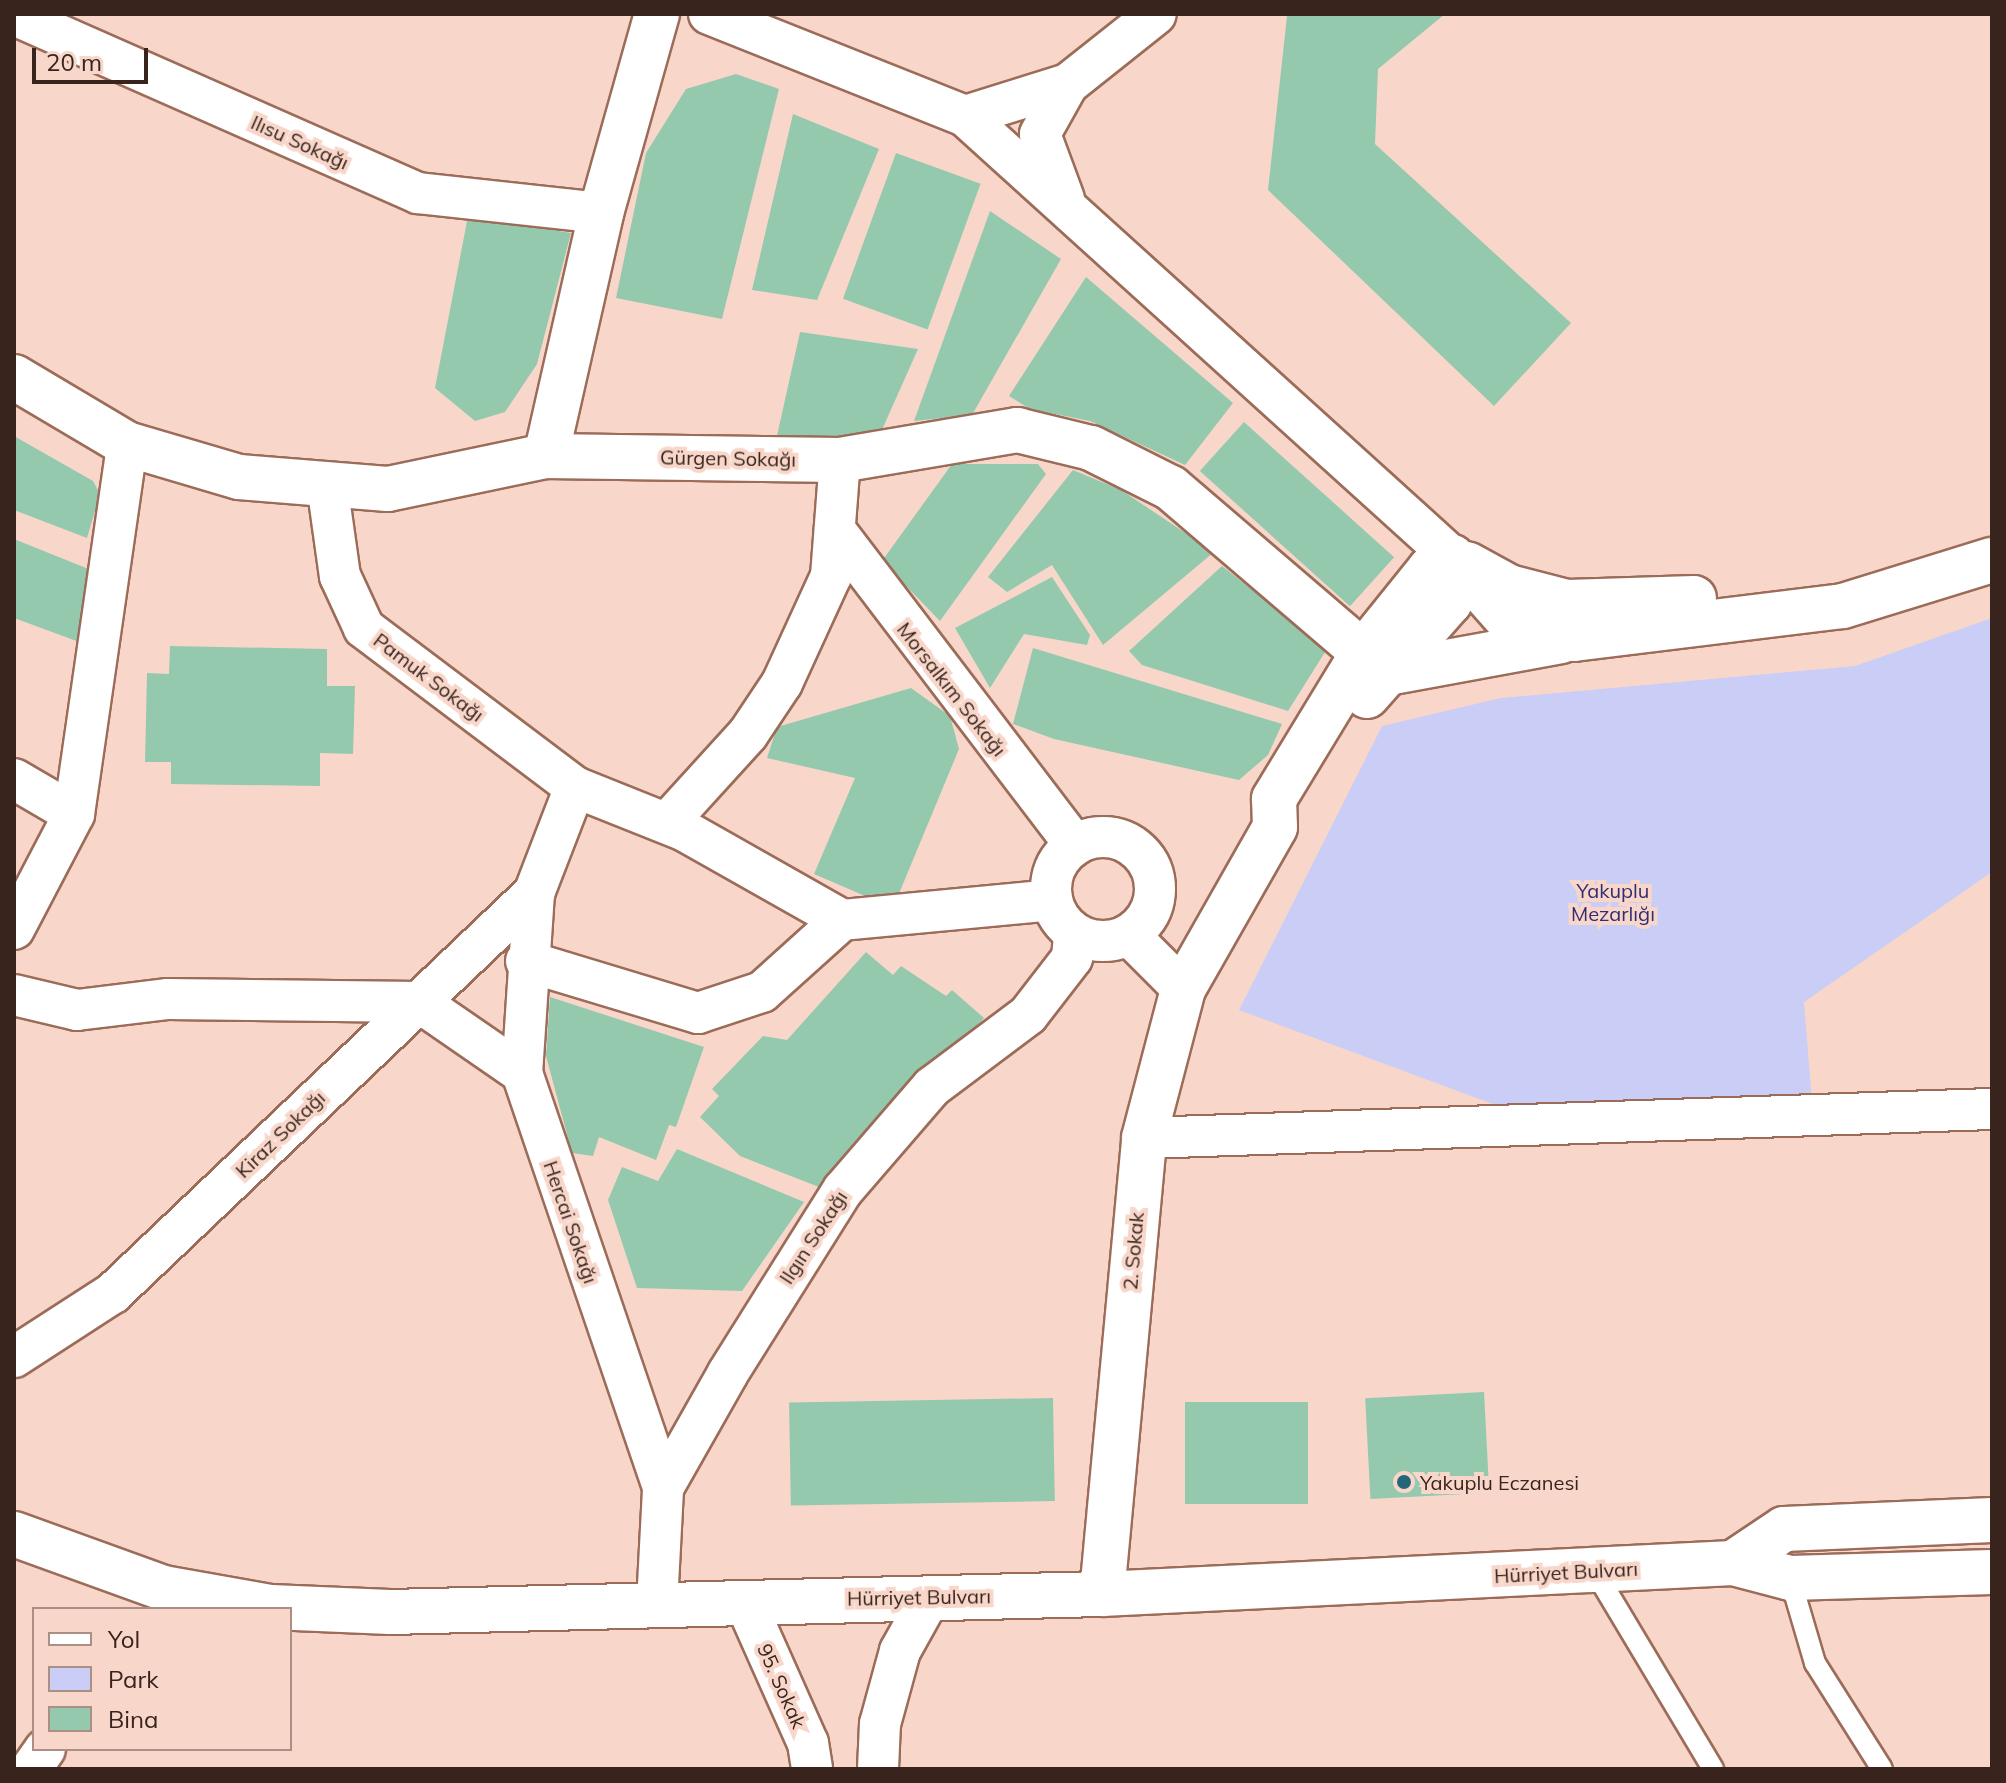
<!DOCTYPE html>
<html>
<head>
<meta charset="utf-8">
<style>
	body { margin:0 }
	#map { position:relative; width:2006px; height:1783px; overflow:hidden; background:#f8d7ca; font-family:Mulish,sans-serif }
	div>[style] { position:absolute }
	[style*='--x'] { left:calc(var(--x)*1px); top:calc(var(--y)*1px); width:calc(var(--w)*1px); rotate:calc(var(--a)*1deg) }
	.green>* { inset:0; background:#cacdf6 }
	.building>* { inset:0; background:#94c9ae; transform-origin:0 0 }
	.roads { filter:drop-shadow(2px 0 #9c6c59) drop-shadow(-2px 0 #9c6c59) drop-shadow(0 2px #9c6c59) drop-shadow(0 -2px #9c6c59) }
	.service>* { height:20px; margin:-10px; padding:0 10px; transform-origin:10px; border-radius:10px; background:#fff }
	.minor>* { height:40px; margin:-20px; padding:0 20px; transform-origin:20px; border-radius:20px; background:#fff }
	.minor>.ring { margin:-20px; padding:0; box-sizing:content-box; background:none; border:40px solid #fff; border-radius:50% }
	.tertiary>* { height:44px; margin:-22px; padding:0 22px; transform-origin:22px; border-radius:22px; background:#fff }
	.primary>* { height:44px; margin:-22px; padding:0 22px; transform-origin:22px; border-radius:22px; background:#fff }
	.dots>* { width:22px; height:22px; translate:-50% -50%; box-sizing:border-box; border:4px solid #f8d7ca; border-radius:50% }
	span { translate:-50% -50%; white-space:nowrap; text-align:center; line-height:1.15; -webkit-text-stroke:8px #f8d7ca; paint-order:stroke }
	.street-label { font-size:20px; color:#38241c }
	.park-label { font-size:20px; color:#322c71 }
	.poi-label { font-size:20px; color:#38241c }
	.left { translate:0 -50%; text-align:left }
	.frame { position:absolute; inset:0; border:16px solid #38241c; pointer-events:none }
	.legend { position:absolute; left:32px; top:1607px; width:260px; height:144px; box-sizing:border-box; background:#f8d7ca; border:2px solid #ab8f84; margin:0; padding:10px 14px; list-style:none; font-size:24px; color:#38241c }
	.legend li { display:flex; align-items:center; gap:16px; height:40px }
	.legend b { width:40px; border:2px solid #ab8f84 }
	.scale { position:absolute; left:32px; top:48px; width:116px; height:36px; box-sizing:border-box; border:4px solid #38241c; border-top:0; padding-left:10px; font-size:24px; line-height:28px; white-space:nowrap; color:#38241c; -webkit-text-stroke:6px #f8d7ca; paint-order:stroke }
</style>
</head>
<body>
<div id="map">
	<div class="green">
		<div style="clip-path:polygon(1992px 618px,1992px 872px,1804px 1002px,1812px 1102px,1544px 1123px,1239px 1010px,1382px 726px,1501px 698px,1855px 666px)"></div>
	</div>
	<div class="building">
		<div style="clip-path:polygon(1445px 14px,1378px 69px,1375px 144px,1571px 323px,1494px 406px,1268px 190px,1287px 16px)"></div>
		<div style="clip-path:polygon(736px 74px,779px 89px,722px 319px,616px 298px,646px 153px,686px 89px)"></div>
		<div style="clip-path:polygon(793px 114px,879px 149px,817px 300px,752px 290px)"></div>
		<div style="left:896px;top:153px;width:90px;height:155px;rotate:20deg"></div>
		<div style="clip-path:polygon(990px 211px,1061px 259px,972px 415px,914px 421px)"></div>
		<div style="clip-path:polygon(468px 216px,571px 233px,537px 364px,505px 412px,475px 421px,435px 388px)"></div>
		<div style="clip-path:polygon(1086px 277px,1233px 403px,1185px 465px,1090px 421px,1030px 409px,1009px 396px)"></div>
		<div style="clip-path:polygon(800px 332px,918px 349px,881px 432px,775px 445px)"></div>
		<div style="left:1244px;top:422px;width:202px;height:66px;rotate:42deg"></div>
		<div style="clip-path:polygon(14px 436px,93px 481px,100px 494px,87px 538px,14px 510px)"></div>
		<div style="clip-path:polygon(952px 464px,1038px 464px,1046px 474px,940px 621px,882px 561px)"></div>
		<div style="clip-path:polygon(1073px 470px,1121px 490px,1214px 552px,1103px 645px,1052px 565px,1007px 592px,988px 577px)"></div>
		<div style="clip-path:polygon(14px 539px,91px 570px,82px 643px,14px 618px)"></div>
		<div style="clip-path:polygon(1222px 566px,1327px 649px,1288px 711px,1142px 665px,1129px 651px)"></div>
		<div style="clip-path:polygon(1052px 577px,1090px 635px,1087px 645px,1024px 634px,990px 688px,955px 628px)"></div>
		<div style="clip-path:polygon(170px 646px,327px 649px,327px 686px,355px 686px,353px 754px,320px 753px,320px 786px,171px 784px,171px 762px,145px 762px,147px 673px,169px 674px)"></div>
		<div style="clip-path:polygon(1033px 648px,1282px 724px,1268px 755px,1239px 780px,1054px 739px,1013px 724px)"></div>
		<div style="clip-path:polygon(911px 688px,950px 716px,959px 749px,893px 908px,814px 874px,855px 778px,767px 758px,777px 727px)"></div>
		<div style="clip-path:polygon(866px 952px,893px 975px,901px 966px,946px 996px,952px 990px,984px 1018px,824px 1189px,740px 1156px,700px 1117px,719px 1096px,712px 1089px,763px 1036px,787px 1040px)"></div>
		<div style="clip-path:polygon(550px 997px,704px 1047px,676px 1127px,669px 1125px,656px 1160px,599px 1137px,593px 1156px,572px 1153px,546px 1056px)"></div>
		<div style="clip-path:polygon(677px 1149px,804px 1202px,742px 1291px,637px 1288px,608px 1200px,622px 1167px,658px 1181px)"></div>
		<div style="left:1484px;top:1392px;width:101px;height:119px;rotate:87deg"></div>
		<div style="left:1053px;top:1398px;width:103px;height:264px;rotate:89deg"></div>
		<div style="left:1185px;top:1402px;width:123px;height:102px"></div>
	</div>
	<div class="roads">
		<div class="service">
			<div style="--x:1594;--y:1570;--w:232;--a:59.1"></div>
			<div style="--x:1790;--y:1578;--w:89;--a:73.6"></div>
			<div style="--x:1815;--y:1663;--w:125;--a:57.7"></div>
		</div>
		<div class="minor">
			<div style="--x:709;--y:14;--w:276;--a:21.7"></div>
			<div style="--x:965;--y:116;--w:108;--a:-17.3"></div>
			<div style="--x:1068;--y:84;--w:112;--a:-38.5"></div>
			<div style="--x:14;--y:15;--w:441;--a:23.8"></div>
			<div style="--x:418;--y:193;--w:184;--a:6.2"></div>
			<div style="--x:965;--y:116;--w:657;--a:42.16"></div>
			<div style="--x:1064;--y:199;--w:69;--a:-110.3"></div>
			<div style="--x:1040;--y:134;--w:57;--a:-60.8"></div>
			<div style="--x:327;--y:484;--w:93;--a:82"></div>
			<div style="--x:340;--y:576;--w:57;--a:65.2"></div>
			<div style="--x:364;--y:628;--w:264;--a:37"></div>
			<div style="--x:575;--y:787;--w:114;--a:111.1"></div>
			<div style="--x:534;--y:893;--w:180;--a:93.8"></div>
			<div style="--x:835;--y:530;--w:396;--a:52.7"></div>
			<div style="--x:14;--y:779;--w:69;--a:30.3"></div>
			<div style="--x:575;--y:787;--w:118;--a:21.8"></div>
			<div style="--x:685;--y:831;--w:180;--a:29.5"></div>
			<div style="--x:667;--y:823;--w:120;--a:-47.7"></div>
			<div style="--x:748;--y:734;--w:61;--a:-56.3"></div>
			<div style="--x:782;--y:683;--w:118;--a:-65.4"></div>
			<div style="--x:831;--y:576;--w:116;--a:-85.6"></div>
			<div class="ring" style="left:1051px;top:837px;width:64px;height:64px"></div>
			<div style="--x:14;--y:929;--w:130;--a:-62.4"></div>
			<div style="--x:74;--y:814;--w:374;--a:-81.8"></div>
			<div style="--x:1129;--y:935;--w:76;--a:45"></div>
			<div style="--x:526;--y:961;--w:180;--a:16.8"></div>
			<div style="--x:698;--y:1013;--w:67;--a:-18.2"></div>
			<div style="--x:762;--y:992;--w:108;--a:-42"></div>
			<div style="--x:842;--y:920;--w:211;--a:-5.4"></div>
			<div style="--x:14;--y:995;--w:65;--a:13.4"></div>
			<div style="--x:77;--y:1010;--w:92;--a:-6.9"></div>
			<div style="--x:168;--y:999;--w:251;--a:0.7"></div>
			<div style="--x:419;--y:1002;--w:125;--a:34.6"></div>
			<div style="--x:522;--y:1073;--w:438;--a:71.2"></div>
			<div style="--x:1144;--y:1138;--w:848;--a:-1.96"></div>
			<div style="--x:14;--y:1357;--w:118;--a:-32.9"></div>
			<div style="--x:113;--y:1293;--w:581;--a:-43.53"></div>
			<div style="--x:657;--y:1604;--w:116;--a:-87"></div>
			<div style="--x:663;--y:1488;--w:132;--a:-60.5"></div>
			<div style="--x:728;--y:1373;--w:216;--a:-57.9"></div>
			<div style="--x:843;--y:1190;--w:136;--a:-49.2"></div>
			<div style="--x:932;--y:1087;--w:120;--a:-36.9"></div>
			<div style="--x:1028;--y:1015;--w:72;--a:-52.3"></div>
			<div style="--x:1072;--y:958;--w:25;--a:-85"></div>
			<div style="--x:746;--y:1604;--w:152;--a:66"></div>
			<div style="--x:808;--y:1743;--w:26;--a:81"></div>
			<div style="--x:31;--y:1769;--w:24;--a:-55"></div>
			<div style="--x:878;--y:1769;--w:45;--a:-87.5"></div>
			<div style="--x:880;--y:1724;--w:76;--a:-74.7"></div>
			<div style="--x:900;--y:1651;--w:62;--a:-60.9"></div>
		</div>
		<div class="tertiary">
			<div style="--x:14;--y:377;--w:131;--a:30.7"></div>
			<div style="--x:127;--y:444;--w:117;--a:16.4"></div>
			<div style="--x:239;--y:477;--w:149;--a:4.6"></div>
			<div style="--x:388;--y:489;--w:161;--a:-11.8"></div>
			<div style="--x:546;--y:456;--w:294;--a:0.8"></div>
			<div style="--x:840;--y:460;--w:180;--a:-9.6"></div>
			<div style="--x:1017;--y:430;--w:76;--a:13.7"></div>
			<div style="--x:1091;--y:448;--w:89;--a:26.6"></div>
			<div style="--x:1171;--y:488;--w:284;--a:40.6"></div>
			<div style="--x:546;--y:456;--w:249;--a:-77.2"></div>
			<div style="--x:601;--y:213;--w:207;--a:-74.3"></div>
			<div style="--x:1452;--y:557;--w:83;--a:48.4"></div>
			<div style="--x:1507;--y:619;--w:31;--a:31"></div>
			<div style="--x:1534;--y:635;--w:40;--a:5.7"></div>
			<div style="--x:1574;--y:639;--w:271;--a:-7"></div>
			<div style="--x:1843;--y:606;--w:156;--a:-17.2"></div>
			<div style="--x:1467;--y:564;--w:48;--a:28.7"></div>
			<div style="--x:1509;--y:587;--w:60;--a:14.5"></div>
			<div style="--x:1567;--y:602;--w:127;--a:-1.8"></div>
			<div style="--x:1387;--y:673;--w:177;--a:-10.4"></div>
			<div style="--x:1367;--y:696;--w:125;--a:-48.6"></div>
			<div style="--x:1450;--y:602;--w:25;--a:-69"></div>
			<div style="--x:1459;--y:579;--w:23;--a:-108"></div>
			<div style="--x:1102;--y:1594;--w:458;--a:-84.7"></div>
			<div style="--x:1144;--y:1138;--w:154;--a:-75.3"></div>
			<div style="--x:1183;--y:989;--w:186;--a:-60.4"></div>
			<div style="--x:1275;--y:827;--w:28;--a:-92"></div>
			<div style="--x:1274;--y:799;--w:173;--a:-58.7"></div>
			<div style="--x:1364;--y:651;--w:105;--a:-51.2"></div>
			<div style="--x:1430;--y:569;--w:25;--a:-29"></div>
		</div>
		<div class="primary">
			<div style="--x:14;--y:1534;--w:158;--a:19.9"></div>
			<div style="--x:163;--y:1588;--w:110;--a:10"></div>
			<div style="--x:271;--y:1607;--w:119;--a:2.4"></div>
			<div style="--x:390;--y:1612;--w:712;--a:-1.45"></div>
			<div style="--x:1102;--y:1594;--w:632;--a:-2.81"></div>
			<div style="--x:1733;--y:1563;--w:59;--a:14.7"></div>
			<div style="--x:1790;--y:1578;--w:202;--a:-1.7"></div>
			<div style="--x:1733;--y:1563;--w:61;--a:-33.7"></div>
			<div style="--x:1784;--y:1529;--w:208;--a:-2.5"></div>
		</div>
	</div>
	<div class="dots">
		<div style="left:1404px;top:1482px;background:#25667a"></div>
	</div>
	<div class="street-label">
		<span style="left:300px;top:142px;rotate:24deg">Ilısu Sokağı</span>
		<span style="left:728px;top:458px;rotate:1deg">Gürgen Sokağı</span>
		<span style="left:429px;top:677px;rotate:37deg">Pamuk Sokağı</span>
		<span style="left:952px;top:689px;rotate:52deg">Morsalkım Sokağı</span>
		<span style="left:280px;top:1134px;rotate:-44deg">Kiraz Sokağı</span>
		<span style="left:571px;top:1222px;rotate:71deg">Hercai Sokağı</span>
		<span style="left:813px;top:1237px;rotate:-57deg">Ilgın Sokağı</span>
		<span style="left:1133px;top:1251px;rotate:-85deg">2. Sokak</span>
		<span style="left:1566px;top:1572px;rotate:-3deg">Hürriyet Bulvarı</span>
		<span style="left:919px;top:1597px;rotate:-1deg">Hürriyet Bulvarı</span>
		<span style="left:782px;top:1686px;rotate:66deg">95. Sokak</span>
	</div>
	<div class="park-label">
		<span style="left:1613px;top:902px">Yakuplu<br>Mezarlığı</span>
	</div>
	<div class="poi-label">
		<span class="left" style="left:1420px;top:1482px">Yakuplu Eczanesi</span>
	</div>
	<div class="frame"></div>
	<ul class="legend">
	<li><b style="height:10px;background:#fff"></b>Yol</li>
	<li><b style="height:22px;background:#cacdf6"></b>Park</li>
	<li><b style="height:22px;background:#94c9ae"></b>Bina</li>
	</ul>
	<div class="scale">20 m</div>
</div>
</body>
</html>
